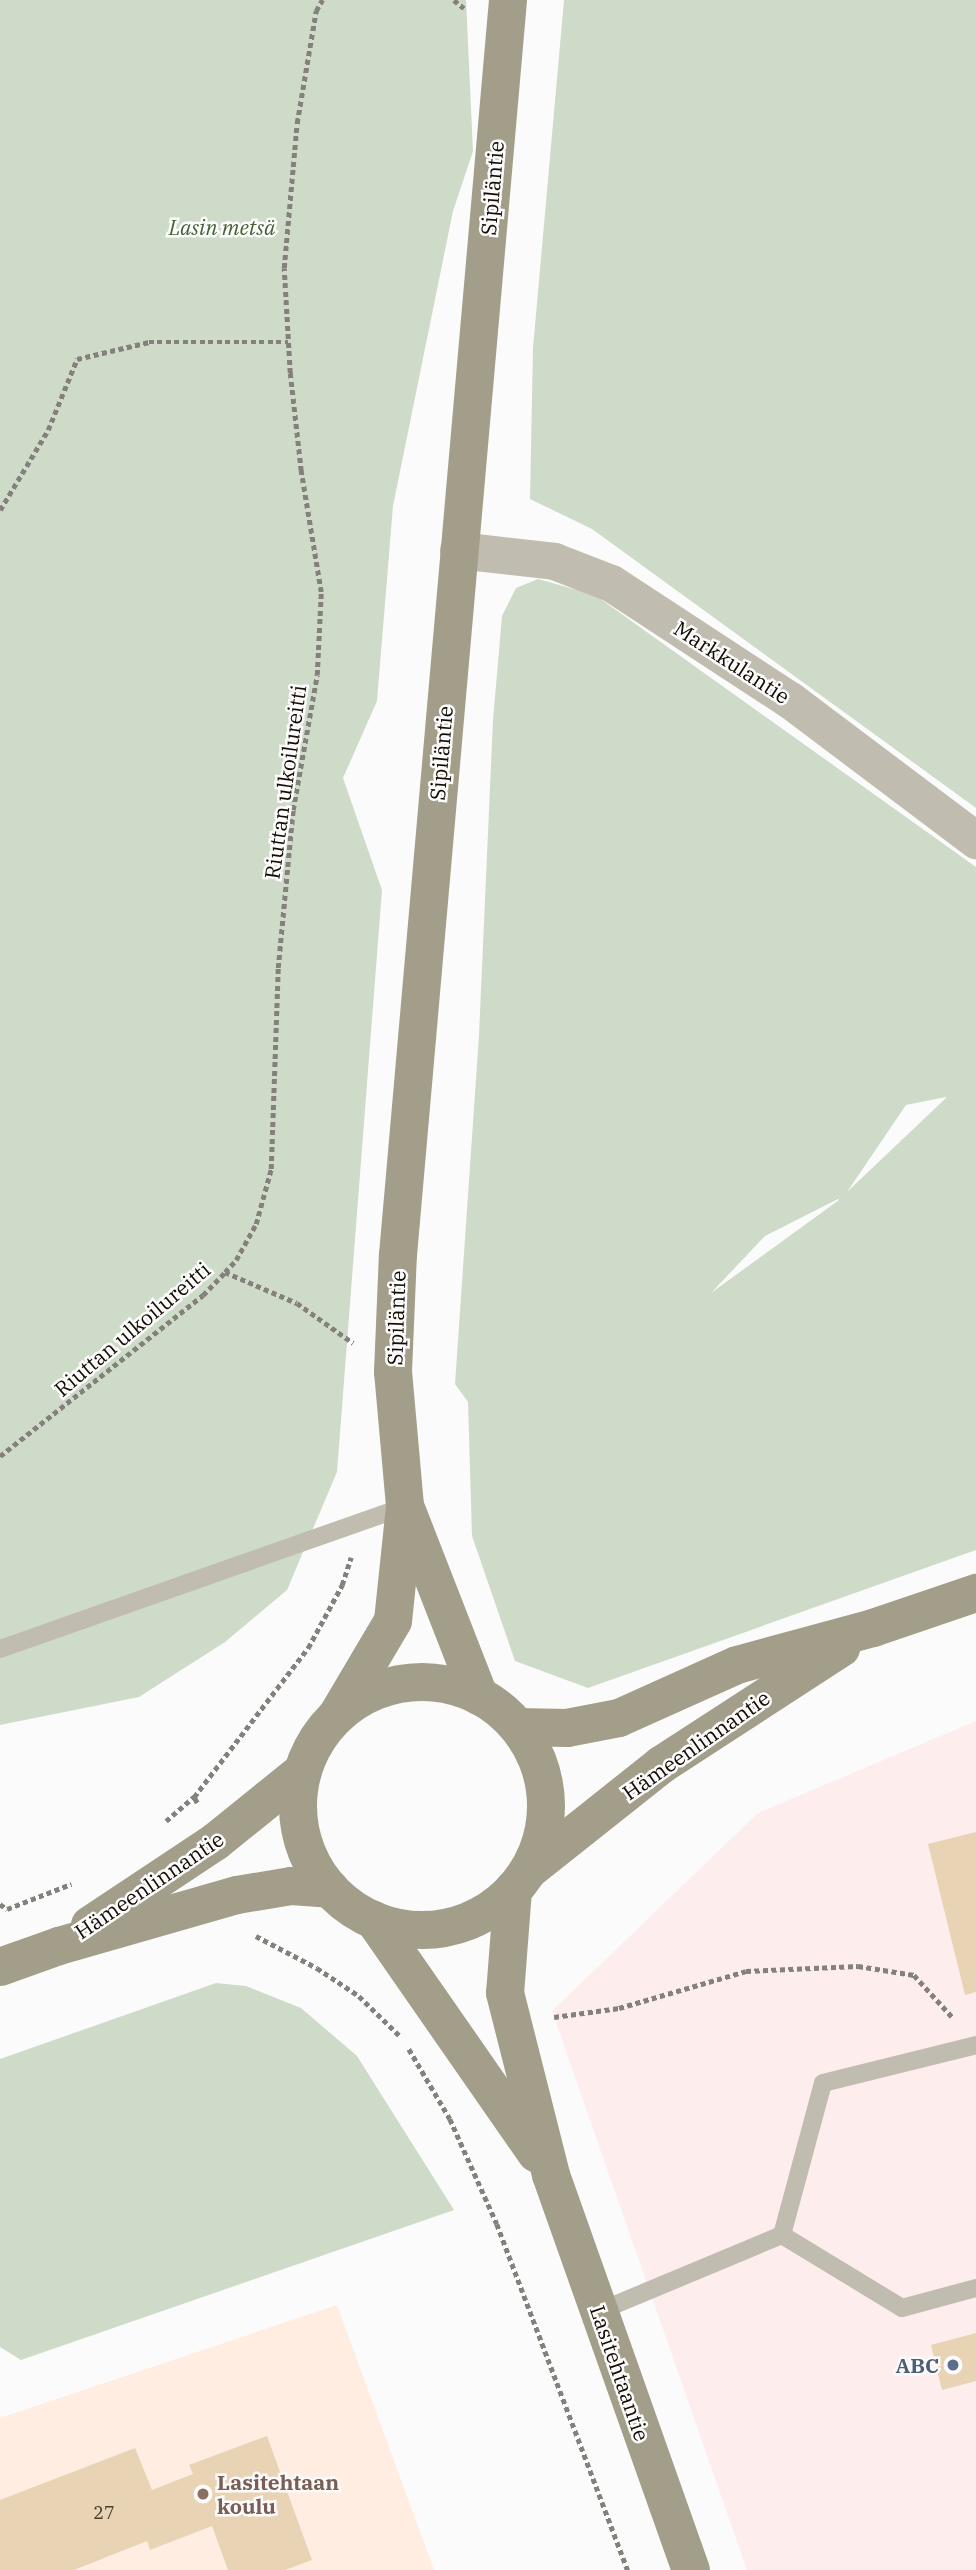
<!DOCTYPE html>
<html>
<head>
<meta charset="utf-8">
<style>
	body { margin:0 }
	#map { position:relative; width:976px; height:2570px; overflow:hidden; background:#fbfbfb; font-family:"IBM Plex Serif",serif }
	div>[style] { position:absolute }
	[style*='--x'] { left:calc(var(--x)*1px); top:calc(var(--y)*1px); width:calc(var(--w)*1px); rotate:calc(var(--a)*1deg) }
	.commercial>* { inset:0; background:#fdedec }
	.education>* { inset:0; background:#ffede2 }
	.green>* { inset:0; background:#cfdbc9 }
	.building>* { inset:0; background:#e8d3b4 }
	.path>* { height:4.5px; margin-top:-2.25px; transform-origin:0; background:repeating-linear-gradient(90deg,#84807c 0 5px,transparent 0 8.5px) }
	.lane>* { height:18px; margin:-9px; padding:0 9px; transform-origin:9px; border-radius:9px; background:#c0bcaf }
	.street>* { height:37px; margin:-18.5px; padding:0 18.5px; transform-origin:18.5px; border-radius:18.5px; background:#c0bcaf }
	.secondary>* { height:38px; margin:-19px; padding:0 19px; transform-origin:19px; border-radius:19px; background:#a39e8a }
	.secondary>.ring { margin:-19px; padding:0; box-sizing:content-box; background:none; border:38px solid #a39e8a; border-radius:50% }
	.dots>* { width:19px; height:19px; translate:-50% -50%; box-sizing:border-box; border:4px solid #fbfbfb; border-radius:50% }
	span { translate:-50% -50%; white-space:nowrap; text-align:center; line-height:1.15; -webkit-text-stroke:5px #fbfbfb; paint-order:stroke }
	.number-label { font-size:18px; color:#493d2f }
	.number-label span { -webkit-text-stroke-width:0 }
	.street-label { font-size:21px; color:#140b03 }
	.park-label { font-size:21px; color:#476137; font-style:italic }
	.service-label { font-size:21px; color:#4e5e75; font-weight:700 }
	.right { translate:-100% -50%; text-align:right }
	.education-label { font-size:21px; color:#785e54; font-weight:700 }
	.left { translate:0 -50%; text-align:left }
</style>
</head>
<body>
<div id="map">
	<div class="commercial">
		<div style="clip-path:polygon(976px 1721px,976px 2570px,747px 2570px,552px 2011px,758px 1813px)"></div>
	</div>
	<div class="education">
		<div style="clip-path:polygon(337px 2305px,434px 2570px,0 2570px,0 2418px)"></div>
	</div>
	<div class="green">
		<div style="clip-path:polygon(0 0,466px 0,473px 151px,453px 211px,393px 506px,377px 701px,343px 778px,382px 890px,337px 1472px,287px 1590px,225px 1642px,139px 1697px,0 1725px)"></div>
		<div style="clip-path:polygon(564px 0,976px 0,976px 808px,592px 529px,530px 499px,533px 348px)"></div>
		<div style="clip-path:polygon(evenodd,538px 579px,595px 595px,976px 867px,976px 1550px,588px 1688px,515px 1661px,472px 1536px,468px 1402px,455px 1384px,479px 1035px,493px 720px,502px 616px,516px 588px,538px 579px,946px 1097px,946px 1098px,847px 1192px,906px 1105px,946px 1097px,538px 579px,838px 1199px,839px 1200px,711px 1293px,765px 1236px,838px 1199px)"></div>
		<div style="clip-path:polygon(216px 1983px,246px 1986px,301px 2008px,357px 2056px,454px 2210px,21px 2360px,0 2347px,0 2059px)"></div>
	</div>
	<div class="building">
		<div style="clip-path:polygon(976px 1832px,976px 1992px,965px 1995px,928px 1844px)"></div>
		<div style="clip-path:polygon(976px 2333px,976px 2381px,942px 2390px,931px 2345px)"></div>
		<div style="clip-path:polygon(267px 2436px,312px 2560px,285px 2570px,228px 2570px,212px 2526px,150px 2550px,147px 2541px,74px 2570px,0 2570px,0 2500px,135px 2448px,152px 2490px,193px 2474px,189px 2465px)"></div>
	</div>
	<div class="path">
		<div style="--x:454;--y:0;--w:13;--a:39"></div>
		<div style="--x:0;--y:510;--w:93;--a:-59"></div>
		<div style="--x:48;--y:430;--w:77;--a:-67.8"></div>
		<div style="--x:77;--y:359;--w:74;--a:-13.3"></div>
		<div style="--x:149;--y:342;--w:139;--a:0"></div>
		<div style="--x:225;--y:1272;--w:78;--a:23.3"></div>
		<div style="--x:297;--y:1303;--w:69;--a:35.5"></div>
		<div style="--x:0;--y:1456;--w:259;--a:-38.4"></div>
		<div style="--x:203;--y:1295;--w:32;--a:-46"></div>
		<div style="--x:225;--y:1272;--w:16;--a:-47"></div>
		<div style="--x:236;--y:1260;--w:41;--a:-60.9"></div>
		<div style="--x:256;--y:1224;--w:57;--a:-74.7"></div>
		<div style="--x:271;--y:1169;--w:201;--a:-88"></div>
		<div style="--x:278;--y:968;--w:159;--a:-84.6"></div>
		<div style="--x:293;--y:810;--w:137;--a:-79.9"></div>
		<div style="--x:317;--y:675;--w:83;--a:-87.2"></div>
		<div style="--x:321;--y:592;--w:123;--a:-99.4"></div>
		<div style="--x:301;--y:471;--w:99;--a:-96.4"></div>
		<div style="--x:290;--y:373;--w:105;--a:-93.3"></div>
		<div style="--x:284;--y:268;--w:146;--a:-84.9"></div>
		<div style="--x:297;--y:123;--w:114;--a:-80.4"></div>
		<div style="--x:316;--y:11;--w:13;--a:-61"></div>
		<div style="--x:197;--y:1803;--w:7;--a:-117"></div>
		<div style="--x:194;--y:1797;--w:188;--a:-52.6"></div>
		<div style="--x:308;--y:1648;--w:72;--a:-61.6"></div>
		<div style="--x:342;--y:1585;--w:29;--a:-72"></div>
		<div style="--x:166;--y:1821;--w:37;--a:-41"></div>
		<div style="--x:0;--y:1904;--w:9;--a:36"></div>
		<div style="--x:7;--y:1909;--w:69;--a:-21.3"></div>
		<div style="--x:256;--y:1936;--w:69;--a:27.7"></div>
		<div style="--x:317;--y:1968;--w:50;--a:33.7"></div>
		<div style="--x:359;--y:1996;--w:57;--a:44.3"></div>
		<div style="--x:554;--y:2017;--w:66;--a:-7.9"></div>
		<div style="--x:619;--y:2008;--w:132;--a:-16.2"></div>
		<div style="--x:746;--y:1971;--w:112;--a:-2.6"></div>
		<div style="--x:858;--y:1966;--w:57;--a:9.1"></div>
		<div style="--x:914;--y:1975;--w:59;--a:47.7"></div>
		<div style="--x:409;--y:2049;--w:81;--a:59.6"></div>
		<div style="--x:450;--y:2119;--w:115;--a:65.9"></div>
		<div style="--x:497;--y:2224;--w:370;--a:69.3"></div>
	</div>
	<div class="lane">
		<div style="--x:0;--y:1649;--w:430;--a:-19.4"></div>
		<div style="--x:782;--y:2235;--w:140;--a:31.3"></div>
		<div style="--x:902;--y:2308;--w:77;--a:-15.1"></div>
		<div style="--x:600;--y:2311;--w:197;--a:-22.7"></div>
		<div style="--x:782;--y:2235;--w:157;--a:-74.9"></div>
		<div style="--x:823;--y:2083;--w:158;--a:-13.9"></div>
	</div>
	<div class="street">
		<div style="--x:458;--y:550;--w:97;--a:6.5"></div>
		<div style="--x:554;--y:561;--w:61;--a:21.1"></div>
		<div style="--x:611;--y:583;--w:214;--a:33.2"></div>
		<div style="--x:790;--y:700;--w:233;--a:37"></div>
	</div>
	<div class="secondary">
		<div style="--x:407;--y:1511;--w:199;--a:68.7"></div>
		<div class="ring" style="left:298px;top:1682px;width:210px;height:210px"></div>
		<div style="--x:338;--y:1714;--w:108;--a:-59.4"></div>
		<div style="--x:393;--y:1621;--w:116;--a:-84"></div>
		<div style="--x:405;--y:1506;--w:135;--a:-95.1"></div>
		<div style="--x:393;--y:1372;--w:117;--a:-87.6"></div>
		<div style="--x:398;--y:1255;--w:1260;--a:-84.99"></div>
		<div style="--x:518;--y:1727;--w:49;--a:1.2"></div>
		<div style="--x:567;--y:1728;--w:53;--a:-10.9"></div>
		<div style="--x:619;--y:1718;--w:129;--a:-24.2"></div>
		<div style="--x:737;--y:1665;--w:141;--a:-15.2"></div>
		<div style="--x:873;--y:1628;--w:109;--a:-18.8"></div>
		<div style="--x:529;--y:1870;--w:169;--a:-38.5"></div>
		<div style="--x:661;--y:1765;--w:215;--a:-33"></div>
		<div style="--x:513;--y:1890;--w:103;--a:94.4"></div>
		<div style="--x:505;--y:1993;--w:188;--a:75.8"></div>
		<div style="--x:551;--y:2175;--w:419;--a:70.5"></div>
		<div style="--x:374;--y:1920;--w:284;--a:55.2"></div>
		<div style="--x:90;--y:1925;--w:150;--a:-33.6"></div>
		<div style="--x:215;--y:1842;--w:113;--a:-38.9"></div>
		<div style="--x:0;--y:1967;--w:63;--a:-19.6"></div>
		<div style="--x:59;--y:1946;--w:185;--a:-16"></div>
		<div style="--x:237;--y:1895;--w:55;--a:-9.5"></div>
		<div style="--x:291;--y:1886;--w:39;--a:4"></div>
	</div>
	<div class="dots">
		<div style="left:953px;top:2365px;background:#5c6f8a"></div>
		<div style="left:203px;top:2494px;background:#8d6e63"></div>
	</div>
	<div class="number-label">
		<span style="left:104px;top:2513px">27</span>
	</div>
	<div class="street-label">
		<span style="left:492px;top:188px;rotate:-85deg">Sipiläntie</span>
		<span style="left:732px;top:662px;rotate:33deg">Markkulantie</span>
		<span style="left:441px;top:753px;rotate:-85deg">Sipiläntie</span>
		<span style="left:285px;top:782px;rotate:-82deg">Riuttan ulkoilureitti</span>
		<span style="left:396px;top:1318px;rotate:-88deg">Sipiläntie</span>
		<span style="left:132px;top:1329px;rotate:-40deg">Riuttan ulkoilureitti</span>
		<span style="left:696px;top:1745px;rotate:-35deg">Hämeenlinnantie</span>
		<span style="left:149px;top:1885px;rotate:-34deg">Hämeenlinnantie</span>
		<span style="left:620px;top:2373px;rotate:71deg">Lasitehtaantie</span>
	</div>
	<div class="park-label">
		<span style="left:222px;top:227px">Lasin metsä</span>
	</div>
	<div class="service-label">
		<span class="right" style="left:939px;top:2365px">ABC</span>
	</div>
	<div class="education-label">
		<span class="left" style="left:217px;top:2494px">Lasitehtaan<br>koulu</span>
	</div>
</div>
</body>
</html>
